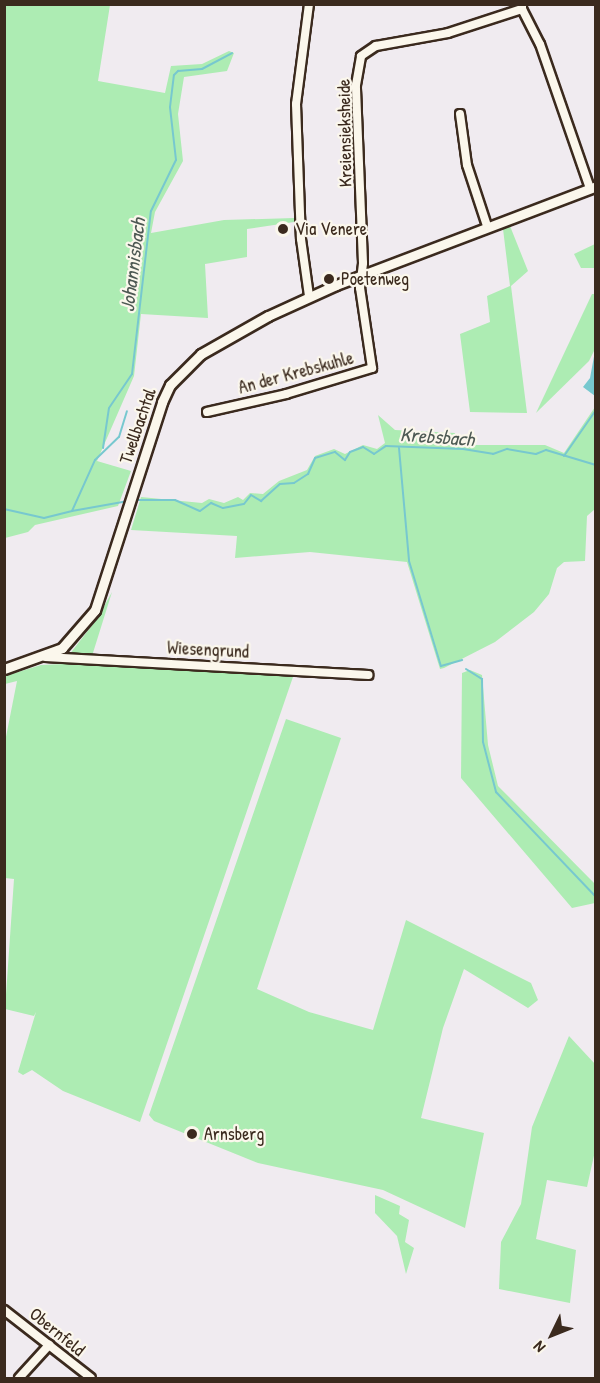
<!DOCTYPE html>
<html>
<head>
<meta charset="utf-8">
<style>
	body { margin:0 }
	#map { position:relative; width:600px; height:1383px; overflow:hidden; background:#f0ebf0; font-family:"Patrick Hand",sans-serif }
	div>[style] { position:absolute }
	[style*='--x'] { left:calc(var(--x)*1px); top:calc(var(--y)*1px); width:calc(var(--w)*1px); rotate:calc(var(--a)*1deg) }
	.green>* { inset:0; background:#adecb3 }
	.water>* { inset:0; background:#77c8cf }
	.stream>* { height:2px; margin:-1px; padding:0 1px; transform-origin:1px; border-radius:1px; background:#77c8cf }
	.roads { filter:drop-shadow(2px 0 #3b2a1e) drop-shadow(-2px 0 #3b2a1e) drop-shadow(0 2px #3b2a1e) drop-shadow(0 -2px #3b2a1e) }
	.minor>* { height:8px; margin:-4px; padding:0 4px; transform-origin:4px; border-radius:4px; background:#fbf7ec }
	.tertiary>* { height:9px; margin:-4.5px; padding:0 4.5px; transform-origin:4.5px; border-radius:4.5px; background:#fbf7ec }
	.dots>* { width:16px; height:16px; translate:-50% -50%; box-sizing:border-box; border:3px solid #fbf7ec; border-radius:50% }
	span { translate:-50% -50%; white-space:nowrap; text-align:center; line-height:1.15; -webkit-text-stroke:4.5px #fbf7ec; paint-order:stroke }
	.street-label { font-size:18px; color:#3b2a1e }
	.poi-label { font-size:18px; color:#3b2a1e }
	.left { translate:0 -50%; text-align:left }
	.water-label { font-size:20px; color:#4d5953; font-style:italic }
	.frame { position:absolute; inset:0; border:6px solid #3b2a1e; pointer-events:none }
	.north { position:absolute; left:522px; top:1305px; width:60px; height:60px; -webkit-text-stroke:4px #fbf7ec; paint-order:stroke; rotate:227deg; font-size:16px; font-weight:700; line-height:24px; text-align:center; color:#3b2a1e }
	.north::after { content:''; display:block; margin:auto; width:21px; height:27px; background:#3b2a1e; clip-path:polygon(50% 0,100% 100%,50% 72%,0 100%) }
</style>
</head>
<body>
<div id="map">
	<div class="green">
		<div style="clip-path:polygon(4px 5px,110px 5px,98px 81px,165px 93px,171px 66px,202px 64px,229px 51px,234px 53px,227px 71px,184px 77px,178px 114px,183px 161px,155px 212px,151px 233px,224px 220px,294px 218px,294px 222px,247px 229px,247px 257px,205px 264px,208px 318px,141px 314px,134px 376px,97px 461px,131px 471px,118px 506px,35px 525px,28px 532px,5px 538px)"></div>
		<div style="clip-path:polygon(510px 226px,528px 271px,511px 286px,527px 413px,470px 412px,460px 334px,490px 322px,487px 296px,510px 286px,503px 229px)"></div>
		<div style="clip-path:polygon(595px 244px,595px 268px,581px 268px,574px 254px)"></div>
		<div style="clip-path:polygon(592px 294px,595px 294px,595px 349px,589px 361px,536px 413px)"></div>
		<div style="clip-path:polygon(595px 407px,595px 509px,587px 516px,585px 561px,564px 562px,557px 568px,549px 594px,534px 612px,495px 642px,444px 668px,440px 669px,407px 562px,310px 552px,235px 558px,237px 536px,131px 530px,141px 497px,202px 503px,209px 499px,224px 503px,238px 497px,243px 500px,250px 493px,263px 494px,279px 481px,307px 470px,315px 456px,334px 449px,345px 454px,363px 445px,377px 449px,385px 443px,378px 415px,395px 430px,455px 433px,455px 445px,545px 445px,564px 453px)"></div>
		<div style="clip-path:polygon(112px 592px,92px 656px,69px 655px,97px 619px)"></div>
		<div style="clip-path:polygon(86px 663px,294px 674px,140px 1122px,63px 1091px,32px 1070px,23px 1075px,18px 1072px,36px 1012px,34px 1016px,5px 1009px,14px 879px,5px 878px,4px 747px,17px 681px,5px 684px,5px 676px,41px 665px)"></div>
		<div style="clip-path:polygon(470px 670px,482px 675px,488px 745px,498px 786px,595px 884px,595px 903px,572px 908px,461px 778px,462px 673px)"></div>
		<div style="clip-path:polygon(286px 719px,341px 738px,257px 989px,309px 1012px,373px 1030px,406px 920px,531px 983px,538px 1000px,528px 1008px,464px 969px,443px 1028px,421px 1118px,484px 1133px,465px 1228px,383px 1190px,258px 1163px,154px 1121px,149px 1115px)"></div>
		<div style="clip-path:polygon(569px 1036px,595px 1064px,595px 1151px,587px 1187px,547px 1180px,536px 1239px,576px 1250px,570px 1303px,499px 1289px,501px 1242px,521px 1204px,532px 1127px)"></div>
		<div style="clip-path:polygon(375px 1195px,400px 1206px,399px 1214px,409px 1220px,405px 1242px,414px 1248px,406px 1274px,397px 1236px,375px 1213px)"></div>
	</div>
	<div class="water">
		<div style="clip-path:polygon(595px 351px,595px 396px,583px 387px,590px 378px)"></div>
	</div>
	<div class="stream">
		<div style="--x:103;--y:448;--w:40;--a:-81.5"></div>
		<div style="--x:109;--y:408;--w:41;--a:-55.9"></div>
		<div style="--x:132;--y:374;--w:164;--a:-83.4"></div>
		<div style="--x:151;--y:211;--w:57;--a:-63.9"></div>
		<div style="--x:176;--y:160;--w:53;--a:-96.5"></div>
		<div style="--x:170;--y:107;--w:32;--a:-83"></div>
		<div style="--x:174;--y:75;--w:6;--a:-45"></div>
		<div style="--x:178;--y:71;--w:24;--a:-5"></div>
		<div style="--x:202;--y:69;--w:34;--a:-28"></div>
		<div style="--x:399;--y:448;--w:113;--a:84.9"></div>
		<div style="--x:409;--y:561;--w:110;--a:73.1"></div>
		<div style="--x:441;--y:666;--w:22;--a:-16"></div>
		<div style="--x:564;--y:456;--w:56;--a:-55.2"></div>
		<div style="--x:134;--y:500;--w:41;--a:0"></div>
		<div style="--x:175;--y:500;--w:27;--a:24"></div>
		<div style="--x:200;--y:511;--w:14;--a:-36"></div>
		<div style="--x:211;--y:503;--w:13;--a:23"></div>
		<div style="--x:223;--y:508;--w:21;--a:-11"></div>
		<div style="--x:244;--y:504;--w:11;--a:-52"></div>
		<div style="--x:251;--y:495;--w:12;--a:31"></div>
		<div style="--x:261;--y:501;--w:25;--a:-42"></div>
		<div style="--x:280;--y:484;--w:14;--a:-4"></div>
		<div style="--x:294;--y:483;--w:17;--a:-33"></div>
		<div style="--x:308;--y:474;--w:17;--a:-66"></div>
		<div style="--x:315;--y:458;--w:21;--a:-17"></div>
		<div style="--x:335;--y:452;--w:13;--a:39"></div>
		<div style="--x:345;--y:460;--w:9;--a:-58"></div>
		<div style="--x:350;--y:452;--w:14;--a:-21"></div>
		<div style="--x:363;--y:447;--w:13;--a:32"></div>
		<div style="--x:374;--y:454;--w:14;--a:-34"></div>
		<div style="--x:386;--y:446;--w:77;--a:2.2"></div>
		<div style="--x:463;--y:449;--w:30;--a:9"></div>
		<div style="--x:493;--y:454;--w:15;--a:-20"></div>
		<div style="--x:507;--y:449;--w:29;--a:10"></div>
		<div style="--x:536;--y:454;--w:11;--a:-22"></div>
		<div style="--x:546;--y:450;--w:52;--a:16.7"></div>
		<div style="--x:4;--y:509;--w:41;--a:12.7"></div>
		<div style="--x:44;--y:518;--w:29;--a:-14"></div>
		<div style="--x:72;--y:511;--w:56;--a:-65.7"></div>
		<div style="--x:95;--y:460;--w:33;--a:-44"></div>
		<div style="--x:119;--y:437;--w:27;--a:-73"></div>
		<div style="--x:72;--y:511;--w:57;--a:-10.1"></div>
		<div style="--x:466;--y:669;--w:19;--a:32"></div>
		<div style="--x:482;--y:679;--w:63;--a:89.1"></div>
		<div style="--x:483;--y:742;--w:52;--a:75.4"></div>
		<div style="--x:496;--y:792;--w:144;--a:46.4"></div>
	</div>
	<div class="roads">
		<div class="minor">
			<div style="--x:309;--y:4;--w:101;--a:97.4"></div>
			<div style="--x:296;--y:104;--w:135;--a:87.9"></div>
			<div style="--x:301;--y:239;--w:58;--a:82"></div>
			<div style="--x:522;--y:9;--w:39;--a:63"></div>
			<div style="--x:540;--y:44;--w:152;--a:70.9"></div>
			<div style="--x:460;--y:114;--w:51;--a:82.2"></div>
			<div style="--x:467;--y:165;--w:64;--a:71.8"></div>
			<div style="--x:207;--y:412;--w:81;--a:-12.8"></div>
			<div style="--x:286;--y:394;--w:90;--a:-16.8"></div>
			<div style="--x:372;--y:368;--w:81;--a:-98.5"></div>
			<div style="--x:360;--y:288;--w:25;--a:-83"></div>
			<div style="--x:363;--y:263;--w:178;--a:-92.3"></div>
			<div style="--x:356;--y:85;--w:29;--a:-80"></div>
			<div style="--x:361;--y:56;--w:18;--a:-34"></div>
			<div style="--x:376;--y:46;--w:73;--a:-10.2"></div>
			<div style="--x:448;--y:33;--w:78;--a:-18"></div>
			<div style="--x:522;--y:9;--w:5;--a:-90"></div>
			<div style="--x:45;--y:657;--w:324;--a:3.2"></div>
			<div style="--x:4;--y:1310;--w:110;--a:38"></div>
			<div style="--x:19;--y:1378;--w:45;--a:-47.7"></div>
		</div>
		<div class="tertiary">
			<div style="--x:4;--y:669;--w:62;--a:-19.9"></div>
			<div style="--x:62;--y:648;--w:50;--a:-49"></div>
			<div style="--x:95;--y:610;--w:219;--a:-72.1"></div>
			<div style="--x:162;--y:402;--w:19;--a:-65"></div>
			<div style="--x:170;--y:385;--w:44;--a:-45"></div>
			<div style="--x:201;--y:354;--w:77;--a:-29.6"></div>
			<div style="--x:268;--y:316;--w:75;--a:-24.5"></div>
			<div style="--x:336;--y:285;--w:278;--a:-20.8"></div>
		</div>
	</div>
	<div class="dots">
		<div style="left:283px;top:229px;background:#3b2a1e"></div>
		<div style="left:329px;top:279px;background:#3b2a1e"></div>
		<div style="left:192px;top:1134px;background:#3b2a1e"></div>
	</div>
	<div class="street-label">
		<span style="left:345px;top:133px;rotate:-91deg">Kreiensieksheide</span>
		<span style="left:296px;top:373px;rotate:-15deg">An der Krebskuhle</span>
		<span style="left:138px;top:426px;rotate:-71deg">Twellbachtal</span>
		<span style="left:208px;top:650px;rotate:3deg">Wiesengrund</span>
		<span style="left:57px;top:1332px;rotate:39deg">Obernfeld</span>
	</div>
	<div class="poi-label">
		<span class="left" style="left:295px;top:229px">Via Venere</span>
		<span class="left" style="left:341px;top:279px">Poetenweg</span>
		<span class="left" style="left:204px;top:1134px">Arnsberg</span>
	</div>
	<div class="water-label">
		<span style="left:132px;top:265px;rotate:-83deg">Johannisbach</span>
		<span style="left:437px;top:436px;rotate:4deg">Krebsbach</span>
	</div>
	<div class="frame"></div>
	<div class="north">N</div>
</div>
</body>
</html>
